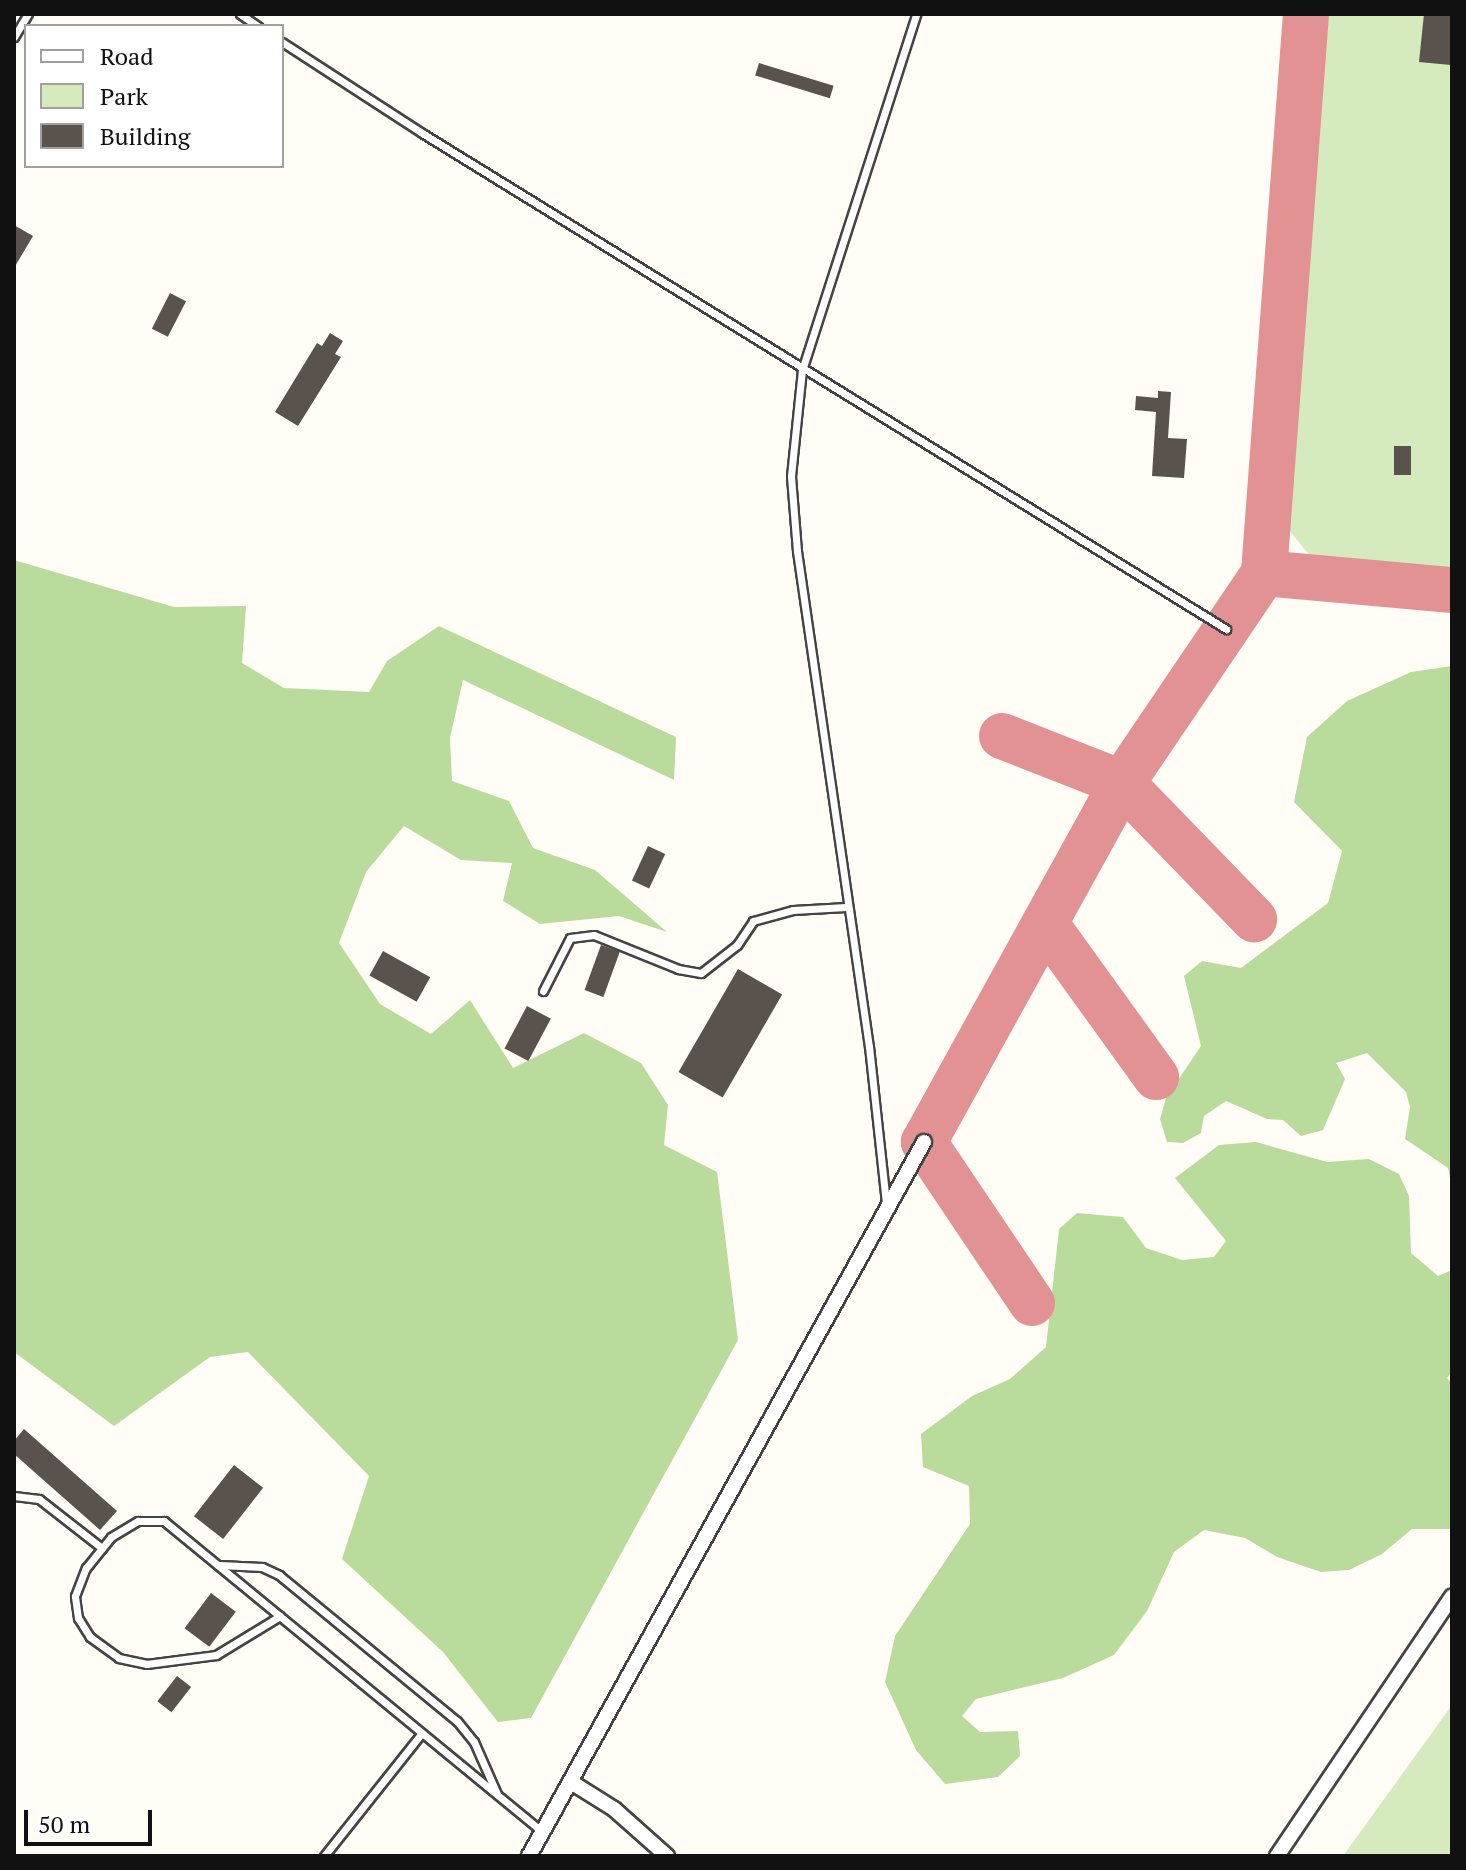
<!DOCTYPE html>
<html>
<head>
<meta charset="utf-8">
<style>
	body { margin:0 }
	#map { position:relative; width:1466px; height:1870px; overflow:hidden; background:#fffdf5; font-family:"PT Serif",serif }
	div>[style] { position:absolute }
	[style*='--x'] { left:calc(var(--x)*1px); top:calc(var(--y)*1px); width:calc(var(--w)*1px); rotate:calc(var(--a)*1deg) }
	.green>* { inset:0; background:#d5ebbd }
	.forest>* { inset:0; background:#b9dc9c }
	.taxiway>* { height:46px; margin:-23px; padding:0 23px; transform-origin:23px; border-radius:23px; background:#e29292 }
	.building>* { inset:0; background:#5a524d; transform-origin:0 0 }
	.roads { filter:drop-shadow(2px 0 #444) drop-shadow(-2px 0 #444) drop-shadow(0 2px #444) drop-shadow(0 -2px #444) }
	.service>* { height:7px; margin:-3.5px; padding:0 3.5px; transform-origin:3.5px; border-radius:3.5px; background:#fff }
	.minor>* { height:14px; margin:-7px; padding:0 7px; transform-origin:7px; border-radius:7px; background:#fff }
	span { translate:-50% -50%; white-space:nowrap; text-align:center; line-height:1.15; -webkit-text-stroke:8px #fff; paint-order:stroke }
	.frame { position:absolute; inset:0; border:16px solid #111; pointer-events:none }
	.legend { position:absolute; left:24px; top:24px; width:260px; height:144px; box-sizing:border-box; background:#fff; border:2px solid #a0a0a0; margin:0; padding:10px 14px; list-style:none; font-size:24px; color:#111 }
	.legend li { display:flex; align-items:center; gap:16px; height:40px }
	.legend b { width:40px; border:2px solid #a0a0a0 }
	.scale { position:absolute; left:24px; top:1810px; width:128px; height:36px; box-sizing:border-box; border:4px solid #111; border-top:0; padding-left:10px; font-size:24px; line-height:28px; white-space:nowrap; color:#111; -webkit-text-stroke:6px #fff; paint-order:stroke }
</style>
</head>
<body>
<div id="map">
	<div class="green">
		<div style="clip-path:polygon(1327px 14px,1452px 14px,1452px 577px,1320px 568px,1289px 530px)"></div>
		<div style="clip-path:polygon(1452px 1705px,1452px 1856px,1343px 1856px)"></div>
	</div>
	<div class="forest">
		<div style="clip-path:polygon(14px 560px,174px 607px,246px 606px,242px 663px,284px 688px,369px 692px,387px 661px,439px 626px,676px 737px,674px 780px,463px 680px,450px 738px,452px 781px,509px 801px,533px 848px,595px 870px,667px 932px,619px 916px,540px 924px,503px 901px,512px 863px,461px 860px,404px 826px,366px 872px,339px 943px,380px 1004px,431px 1034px,470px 1000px,513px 1068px,584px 1033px,641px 1063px,668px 1105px,664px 1145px,717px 1172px,738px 1340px,531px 1718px,498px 1722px,443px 1652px,342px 1559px,369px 1476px,248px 1352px,210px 1357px,114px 1426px,14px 1352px)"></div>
		<div style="clip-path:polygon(1452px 666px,1452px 1188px,1448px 1168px,1405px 1139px,1410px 1107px,1406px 1092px,1367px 1053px,1336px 1063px,1345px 1079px,1323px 1130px,1301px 1136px,1283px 1120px,1267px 1119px,1226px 1101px,1204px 1116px,1201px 1133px,1183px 1143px,1167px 1142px,1160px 1119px,1166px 1098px,1201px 1046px,1184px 976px,1202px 961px,1241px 968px,1328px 903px,1342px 851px,1294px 802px,1307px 737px,1347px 701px,1411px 672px)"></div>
		<div style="clip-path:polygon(1256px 1142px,1327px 1162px,1369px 1159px,1399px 1174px,1409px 1196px,1411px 1253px,1438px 1276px,1452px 1270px,1452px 1372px,1447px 1378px,1452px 1384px,1452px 1529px,1412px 1529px,1382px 1554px,1349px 1570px,1321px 1572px,1277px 1557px,1245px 1538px,1204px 1530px,1174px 1552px,1147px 1611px,1114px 1655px,1063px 1678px,976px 1699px,962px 1716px,980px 1732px,1018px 1731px,1020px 1756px,998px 1777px,945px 1784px,916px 1750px,885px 1682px,895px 1636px,970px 1524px,969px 1486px,923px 1467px,921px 1434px,972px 1396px,1010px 1379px,1046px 1347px,1059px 1229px,1077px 1213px,1123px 1217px,1146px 1248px,1182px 1260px,1214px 1257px,1226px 1241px,1175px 1178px,1219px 1145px)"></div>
	</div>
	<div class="taxiway">
		<div style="--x:1306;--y:14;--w:561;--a:94.3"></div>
		<div style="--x:1264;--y:573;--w:189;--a:5.2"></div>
		<div style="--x:1002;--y:736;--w:129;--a:21.4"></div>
		<div style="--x:1122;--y:783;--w:190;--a:45.9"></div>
		<div style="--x:1045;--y:923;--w:190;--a:54.2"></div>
		<div style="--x:1032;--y:1303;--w:194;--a:-123.9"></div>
		<div style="--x:924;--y:1142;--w:410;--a:-61.1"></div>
		<div style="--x:1122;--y:783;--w:254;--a:-55.9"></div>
	</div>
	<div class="building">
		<div style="clip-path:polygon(1424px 14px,1452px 14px,1451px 65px,1419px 62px)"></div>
		<div style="left:759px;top:63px;width:78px;height:13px;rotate:17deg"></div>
		<div style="clip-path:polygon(14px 225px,33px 236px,14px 268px)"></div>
		<div style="left:170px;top:293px;width:18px;height:40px;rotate:27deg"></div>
		<div style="clip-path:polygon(330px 333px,343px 341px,335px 354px,341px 357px,298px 426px,275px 412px,317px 343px,322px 346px)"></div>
		<div style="clip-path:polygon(1158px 391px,1171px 392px,1168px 438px,1187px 439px,1184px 478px,1152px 476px,1156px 412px,1135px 410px,1136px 396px,1158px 398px)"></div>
		<div style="left:1394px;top:446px;width:17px;height:29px"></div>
		<div style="left:648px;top:846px;width:19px;height:38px;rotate:25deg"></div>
		<div style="left:601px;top:945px;width:20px;height:48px;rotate:20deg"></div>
		<div style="left:383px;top:951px;width:54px;height:28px;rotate:29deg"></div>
		<div style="left:738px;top:969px;width:51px;height:119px;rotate:30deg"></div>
		<div style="left:527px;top:1006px;width:27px;height:48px;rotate:28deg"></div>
		<div style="clip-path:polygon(24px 1429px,117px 1511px,100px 1530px,14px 1454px,14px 1441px)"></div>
		<div style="left:234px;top:1465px;width:37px;height:65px;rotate:38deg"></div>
		<div style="left:211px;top:1593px;width:31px;height:44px;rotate:37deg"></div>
		<div style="left:177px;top:1676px;width:18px;height:32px;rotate:38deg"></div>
	</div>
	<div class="roads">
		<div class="service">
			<div style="--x:240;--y:14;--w:22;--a:34"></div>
			<div style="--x:14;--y:37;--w:27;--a:-59"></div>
			<div style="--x:282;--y:42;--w:167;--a:33"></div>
			<div style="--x:422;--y:133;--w:945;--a:31.67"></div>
			<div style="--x:543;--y:991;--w:59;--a:-63"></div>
			<div style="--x:570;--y:938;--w:24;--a:-7"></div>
			<div style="--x:594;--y:935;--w:91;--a:22"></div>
			<div style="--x:678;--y:969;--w:23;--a:10"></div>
			<div style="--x:701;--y:973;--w:46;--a:-37.9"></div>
			<div style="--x:737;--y:945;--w:29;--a:-56"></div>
			<div style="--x:753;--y:921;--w:41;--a:-15.4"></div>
			<div style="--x:793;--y:910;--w:53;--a:-3.2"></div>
			<div style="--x:886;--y:1203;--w:157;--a:-96.2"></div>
			<div style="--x:869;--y:1047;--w:501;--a:-98.26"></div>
			<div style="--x:797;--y:551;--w:75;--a:-94.6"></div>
			<div style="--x:791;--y:476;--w:107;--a:-84.1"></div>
			<div style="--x:802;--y:370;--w:374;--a:-72.2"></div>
			<div style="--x:14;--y:1496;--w:25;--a:7"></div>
			<div style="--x:39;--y:1499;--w:80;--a:37.9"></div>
			<div style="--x:220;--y:1565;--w:42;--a:2.7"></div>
			<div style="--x:262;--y:1567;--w:19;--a:25"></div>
			<div style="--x:279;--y:1575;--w:230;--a:39.4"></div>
			<div style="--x:457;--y:1721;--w:27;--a:51"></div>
			<div style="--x:474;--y:1742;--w:57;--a:66.1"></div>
			<div style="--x:280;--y:1616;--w:75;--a:148.6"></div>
			<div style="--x:216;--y:1655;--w:70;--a:172.6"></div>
			<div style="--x:147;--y:1664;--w:29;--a:-168"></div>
			<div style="--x:119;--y:1658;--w:36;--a:-144"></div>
			<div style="--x:90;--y:1637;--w:22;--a:-122"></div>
			<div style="--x:78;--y:1618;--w:22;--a:-98"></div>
			<div style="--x:75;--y:1596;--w:30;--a:-69"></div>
			<div style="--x:86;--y:1568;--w:40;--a:-51"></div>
			<div style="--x:111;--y:1537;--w:31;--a:-31"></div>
			<div style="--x:138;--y:1521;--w:26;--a:0"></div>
			<div style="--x:164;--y:1521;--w:489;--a:39.4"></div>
			<div style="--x:324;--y:1856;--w:157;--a:-51.5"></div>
		</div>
		<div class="minor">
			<div style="--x:571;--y:1782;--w:51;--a:32.1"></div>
			<div style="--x:614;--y:1809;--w:71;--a:41.6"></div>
			<div style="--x:529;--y:1856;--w:816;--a:-61.05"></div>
			<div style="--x:1277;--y:1856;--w:313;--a:-56"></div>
		</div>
	</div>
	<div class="frame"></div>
	<ul class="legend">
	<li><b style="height:10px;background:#fff"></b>Road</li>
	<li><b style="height:22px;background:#d5ebbd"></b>Park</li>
	<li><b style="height:22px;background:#5a524d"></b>Building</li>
	</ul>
	<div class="scale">50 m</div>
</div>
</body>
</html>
